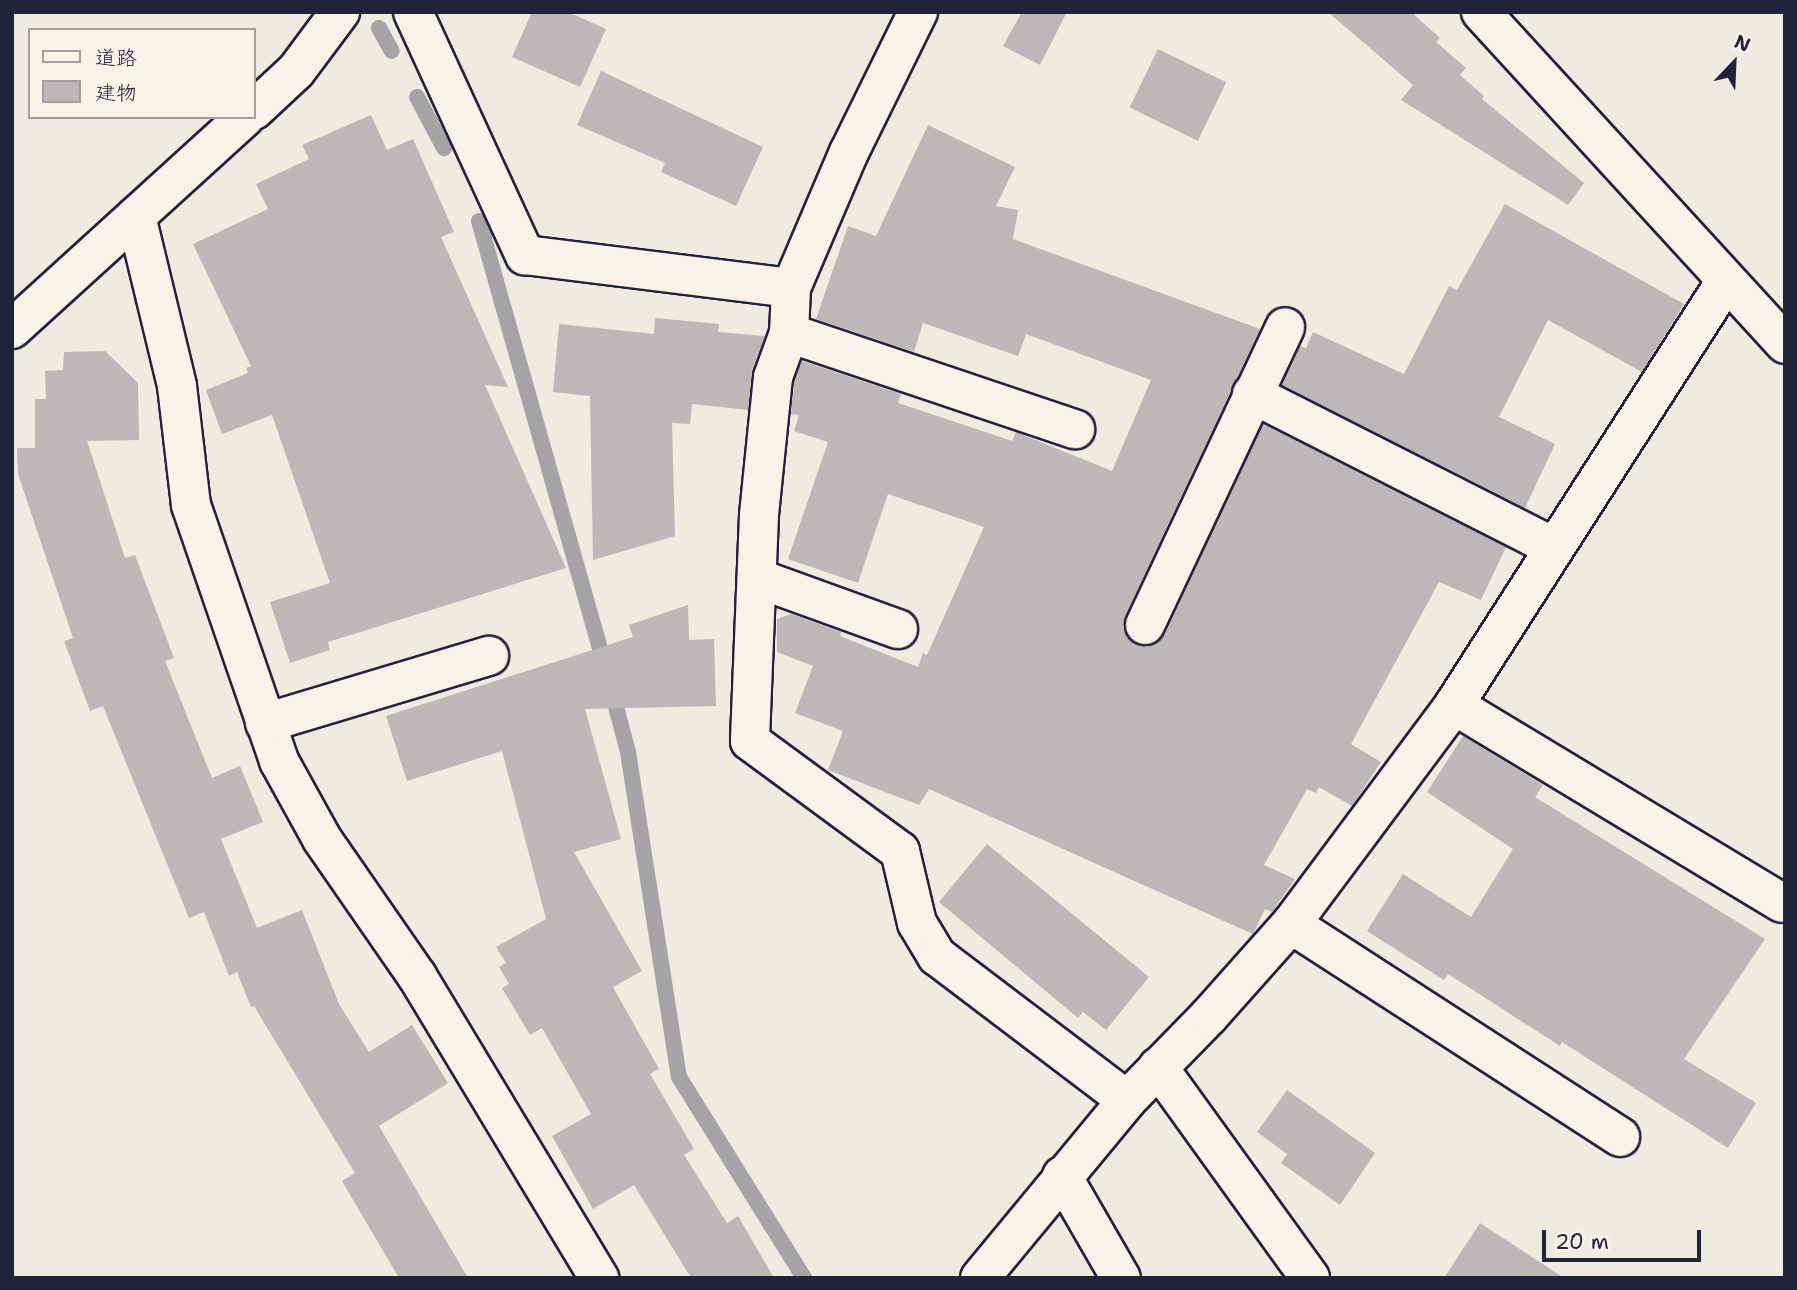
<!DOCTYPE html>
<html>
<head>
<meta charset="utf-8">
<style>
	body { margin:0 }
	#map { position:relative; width:1797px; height:1290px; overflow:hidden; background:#eeebe1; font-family:"Shantell Sans","Klee One",sans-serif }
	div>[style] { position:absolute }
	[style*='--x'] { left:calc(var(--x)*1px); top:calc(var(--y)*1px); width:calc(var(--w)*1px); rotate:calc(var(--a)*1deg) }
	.stream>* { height:16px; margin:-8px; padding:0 8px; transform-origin:8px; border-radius:8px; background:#a6a3a6 }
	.building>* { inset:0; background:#bbb8b7; transform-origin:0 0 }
	.roads { filter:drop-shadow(2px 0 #22223b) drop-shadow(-2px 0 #22223b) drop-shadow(0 2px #22223b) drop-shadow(0 -2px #22223b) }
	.minor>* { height:38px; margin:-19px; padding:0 19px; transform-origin:19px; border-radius:19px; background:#f7f3e8 }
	span { translate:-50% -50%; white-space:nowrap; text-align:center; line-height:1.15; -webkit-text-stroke:6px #f7f3e8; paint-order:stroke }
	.frame { position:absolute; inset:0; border:14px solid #22223b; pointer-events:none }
	.legend { position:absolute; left:28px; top:28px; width:228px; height:91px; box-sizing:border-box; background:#f7f3e8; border:2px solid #a29fa3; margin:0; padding:9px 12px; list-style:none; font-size:21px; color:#22223b }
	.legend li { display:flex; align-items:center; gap:14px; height:35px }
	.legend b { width:35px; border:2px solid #a29fa3 }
	.north { position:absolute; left:1699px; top:28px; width:70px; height:70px; -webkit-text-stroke:5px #f7f3e8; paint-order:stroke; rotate:23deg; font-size:19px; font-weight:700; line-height:28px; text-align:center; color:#22223b }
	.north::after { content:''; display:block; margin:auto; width:24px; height:32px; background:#22223b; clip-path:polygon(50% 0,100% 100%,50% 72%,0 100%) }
	.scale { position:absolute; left:1542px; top:1230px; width:159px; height:32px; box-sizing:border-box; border:4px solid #22223b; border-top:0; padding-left:9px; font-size:21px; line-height:24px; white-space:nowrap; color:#22223b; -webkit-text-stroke:5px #f7f3e8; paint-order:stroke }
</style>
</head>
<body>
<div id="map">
	<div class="stream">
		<div style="--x:379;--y:28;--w:26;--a:61"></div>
		<div style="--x:417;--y:97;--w:58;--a:62.1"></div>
		<div style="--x:479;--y:221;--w:463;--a:74.2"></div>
		<div style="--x:611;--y:688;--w:66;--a:75.1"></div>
		<div style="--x:628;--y:752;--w:329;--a:81.1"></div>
		<div style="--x:679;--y:1077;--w:237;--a:58.1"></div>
	</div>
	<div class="building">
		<div style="clip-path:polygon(532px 12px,568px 12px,606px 29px,580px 87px,512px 57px)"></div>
		<div style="clip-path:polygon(1022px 12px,1067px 12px,1040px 65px,1003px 46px)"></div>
		<div style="clip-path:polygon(1328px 12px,1411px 12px,1440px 38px,1436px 42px,1466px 68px,1460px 75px,1484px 96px,1482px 99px,1584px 183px,1568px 205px,1401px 100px,1413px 85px)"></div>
		<div style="left:1158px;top:49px;width:76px;height:65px;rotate:26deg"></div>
		<div style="clip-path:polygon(601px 71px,763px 147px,736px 206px,661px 172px,665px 163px,577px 125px)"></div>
		<div style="clip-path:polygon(371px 115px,387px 150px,413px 139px,454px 232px,441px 237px,508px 387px,485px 385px,566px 568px,328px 642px,330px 650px,290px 663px,270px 602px,330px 583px,272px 415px,222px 434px,206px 390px,248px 373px,246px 368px,251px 366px,193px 244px,268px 209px,256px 184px,309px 159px,302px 145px)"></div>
		<div style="clip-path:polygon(928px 125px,1015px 167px,996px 206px,1018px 210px,1013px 239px,1260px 329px,1125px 616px,1123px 628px,1127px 637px,1135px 644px,1148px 647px,1158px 642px,1165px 634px,1263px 424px,1506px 547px,1481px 600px,1439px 582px,1351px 744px,1381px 762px,1352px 806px,1319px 787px,1316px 793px,1307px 789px,1264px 865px,1295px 879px,1272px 912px,1265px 909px,1253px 934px,929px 789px,919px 805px,828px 770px,843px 731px,795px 713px,813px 666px,777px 652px,777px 619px,791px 614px,841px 632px,840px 636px,918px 667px,923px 653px,927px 655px,984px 527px,888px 494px,858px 583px,788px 559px,828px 442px,794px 431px,799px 415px,791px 414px,794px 382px,802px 361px,901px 394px,898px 403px,1012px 441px,1016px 432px,1112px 471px,1151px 380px,1026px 334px,1018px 356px,923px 323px,914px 352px,816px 319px,848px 226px,876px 236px)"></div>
		<div style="clip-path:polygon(1505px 204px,1684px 304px,1642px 372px,1548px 320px,1499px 417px,1555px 444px,1525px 508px,1282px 385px,1300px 346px,1306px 348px,1313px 332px,1404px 374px,1449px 286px,1457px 290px)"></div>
		<div style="clip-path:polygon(655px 318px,719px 324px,718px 332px,765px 336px,752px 370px,748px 410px,692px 404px,690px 424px,672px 423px,675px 536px,593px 560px,590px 396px,553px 392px,559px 324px,654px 334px)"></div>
		<div style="clip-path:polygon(105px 351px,138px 383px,139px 440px,87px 441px,125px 558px,135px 555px,174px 658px,165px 661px,212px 778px,240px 766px,263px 822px,221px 839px,257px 928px,302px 910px,339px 1004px,369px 1052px,412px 1025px,448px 1083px,379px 1126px,468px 1278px,399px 1278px,342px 1181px,355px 1173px,254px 1006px,251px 1007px,237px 972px,229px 976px,204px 912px,189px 918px,103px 706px,90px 711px,64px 641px,73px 638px,18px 474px,17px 448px,35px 448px,35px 399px,46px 399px,45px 371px,63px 370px,64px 352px)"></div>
		<div style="clip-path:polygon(688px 605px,689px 640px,714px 639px,716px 706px,585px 709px,621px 839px,574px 852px,642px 971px,613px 987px,659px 1069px,650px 1074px,694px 1149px,684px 1155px,727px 1223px,738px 1216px,774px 1278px,691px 1278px,634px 1185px,593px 1209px,552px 1136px,591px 1114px,542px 1028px,530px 1035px,502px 988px,509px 984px,499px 967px,506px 963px,496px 947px,546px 919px,502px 751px,407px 781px,386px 716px,633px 637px,629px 625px)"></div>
		<div style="clip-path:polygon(1463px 736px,1543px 785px,1535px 797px,1765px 939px,1684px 1059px,1756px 1103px,1728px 1148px,1562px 1042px,1560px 1046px,1448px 974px,1444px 980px,1367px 931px,1403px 874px,1471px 917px,1513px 849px,1427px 792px)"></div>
		<div style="clip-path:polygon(987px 844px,1149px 977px,1106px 1030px,1083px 1012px,1078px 1018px,939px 902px)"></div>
		<div style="clip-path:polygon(1287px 1090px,1375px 1153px,1340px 1205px,1281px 1163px,1287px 1154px,1257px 1132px)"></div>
		<div style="clip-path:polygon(1480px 1223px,1564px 1278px,1444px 1278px)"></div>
	</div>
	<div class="roads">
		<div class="minor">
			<div style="--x:413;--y:12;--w:268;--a:65.3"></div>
			<div style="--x:525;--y:255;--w:268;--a:7.1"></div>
			<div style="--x:918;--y:12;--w:156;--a:116.2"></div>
			<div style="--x:849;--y:152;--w:148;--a:113.1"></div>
			<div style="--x:791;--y:288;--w:45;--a:92.5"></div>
			<div style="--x:789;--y:333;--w:47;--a:110"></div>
			<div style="--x:773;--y:377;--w:139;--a:95.8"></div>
			<div style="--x:759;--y:515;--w:226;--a:92.3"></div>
			<div style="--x:750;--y:741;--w:186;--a:36.3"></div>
			<div style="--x:900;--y:851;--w:74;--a:76.7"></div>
			<div style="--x:917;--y:923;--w:39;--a:59"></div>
			<div style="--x:937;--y:956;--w:238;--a:37.2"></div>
			<div style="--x:1481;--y:12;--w:450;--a:47.5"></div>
			<div style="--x:254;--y:110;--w:57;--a:-42.9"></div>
			<div style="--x:296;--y:71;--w:74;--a:-53.3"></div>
			<div style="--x:136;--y:216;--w:175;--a:76.4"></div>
			<div style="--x:177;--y:386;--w:120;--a:83.3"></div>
			<div style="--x:191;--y:505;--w:271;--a:71"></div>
			<div style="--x:279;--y:761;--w:89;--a:61.1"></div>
			<div style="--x:322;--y:839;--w:167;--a:55.3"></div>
			<div style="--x:417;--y:976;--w:353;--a:58.9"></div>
			<div style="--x:12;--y:329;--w:315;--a:-42.3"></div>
			<div style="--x:789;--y:333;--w:302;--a:18.6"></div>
			<div style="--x:1252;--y:394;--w:339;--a:26.9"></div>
			<div style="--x:757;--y:578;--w:150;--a:19.9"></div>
			<div style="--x:1145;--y:625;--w:329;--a:-64.8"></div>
			<div style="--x:1454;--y:705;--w:383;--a:31.1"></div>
			<div style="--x:265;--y:723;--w:234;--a:-16.7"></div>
			<div style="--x:1291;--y:924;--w:392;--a:32.9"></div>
			<div style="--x:1158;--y:1067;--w:260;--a:54.2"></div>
			<div style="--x:1062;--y:1176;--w:118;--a:60"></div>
			<div style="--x:980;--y:1278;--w:231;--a:-50.4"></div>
			<div style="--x:1127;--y:1100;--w:117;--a:-45.7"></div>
			<div style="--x:1209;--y:1016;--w:123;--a:-48.3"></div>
			<div style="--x:1291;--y:924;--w:273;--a:-53.3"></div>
			<div style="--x:1454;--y:705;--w:504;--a:-57.32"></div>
		</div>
	</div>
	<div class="frame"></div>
	<ul class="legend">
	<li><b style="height:9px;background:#f7f3e8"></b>道路</li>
	<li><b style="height:19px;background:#bbb8b7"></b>建物</li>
	</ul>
	<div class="north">N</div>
	<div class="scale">20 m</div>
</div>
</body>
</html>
